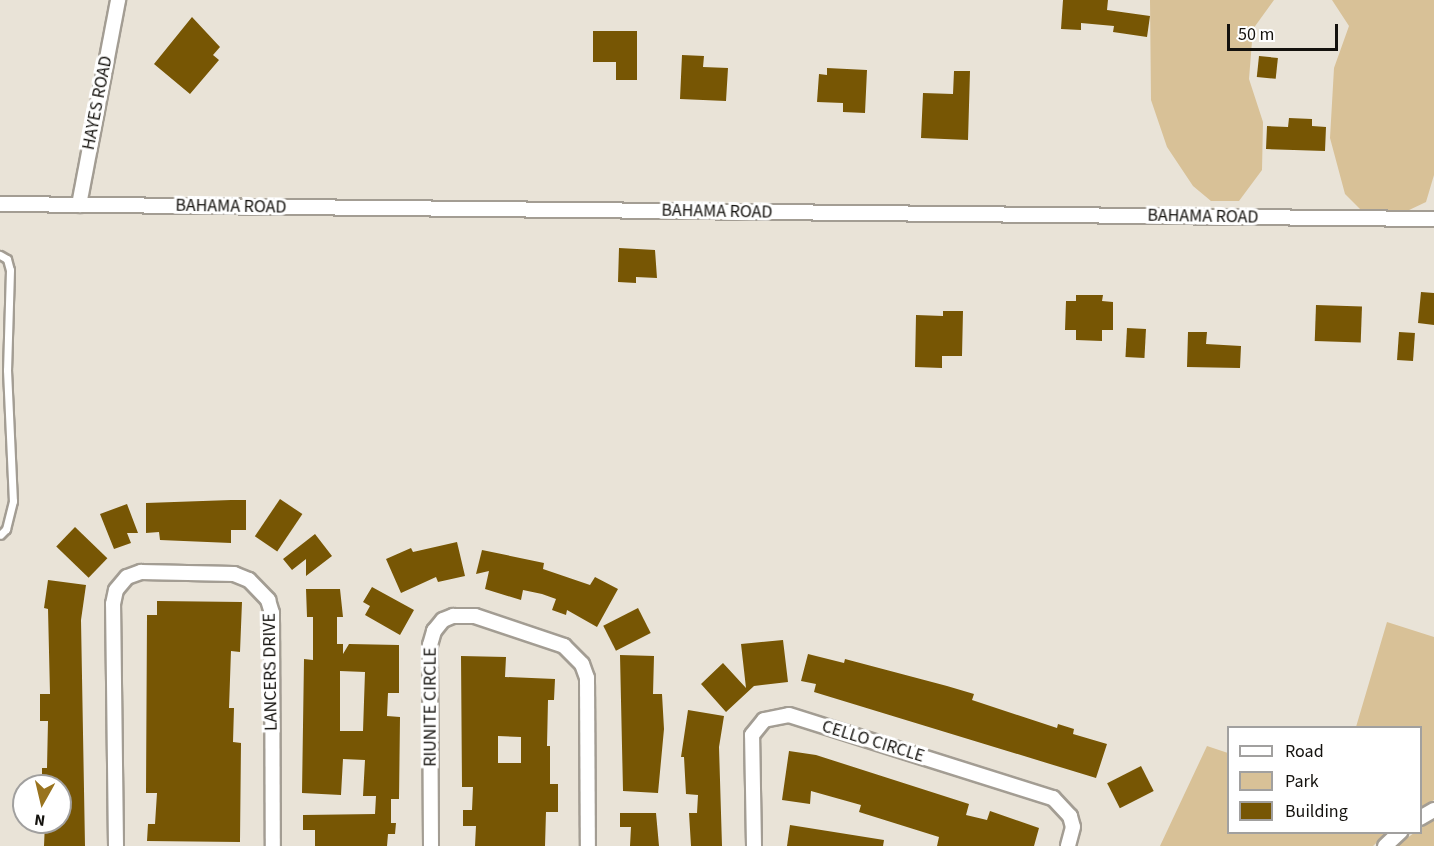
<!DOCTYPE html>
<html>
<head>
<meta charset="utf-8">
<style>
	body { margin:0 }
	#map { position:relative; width:1434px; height:846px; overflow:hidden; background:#e9e3d7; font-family:"Source Sans 3",sans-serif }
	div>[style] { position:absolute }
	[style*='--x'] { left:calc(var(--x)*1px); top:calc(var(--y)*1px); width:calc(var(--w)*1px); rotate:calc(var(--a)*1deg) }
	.green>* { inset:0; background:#d8c197 }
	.building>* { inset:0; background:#775604; transform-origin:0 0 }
	.roads { filter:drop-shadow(2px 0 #a39d93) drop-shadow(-2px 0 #a39d93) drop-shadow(0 2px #a39d93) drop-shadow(0 -2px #a39d93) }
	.service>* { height:7px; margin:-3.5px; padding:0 3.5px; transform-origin:3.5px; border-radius:3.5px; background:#fff }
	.minor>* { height:14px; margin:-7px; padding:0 7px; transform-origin:7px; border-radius:7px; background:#fff }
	span { translate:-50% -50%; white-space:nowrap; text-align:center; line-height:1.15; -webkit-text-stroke:6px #fff; paint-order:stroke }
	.street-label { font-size:18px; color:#14120e }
	.legend { position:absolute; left:1227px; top:726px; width:195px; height:108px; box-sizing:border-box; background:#fff; border:2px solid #a1a09f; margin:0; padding:8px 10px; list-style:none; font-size:18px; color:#14120e }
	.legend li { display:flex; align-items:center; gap:12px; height:30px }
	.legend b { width:30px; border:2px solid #a1a09f }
	.north { position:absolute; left:12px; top:774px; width:60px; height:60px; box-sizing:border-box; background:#fff; border:2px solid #a1a09f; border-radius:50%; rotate:188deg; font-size:16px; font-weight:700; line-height:24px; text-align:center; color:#14120e }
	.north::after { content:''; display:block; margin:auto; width:21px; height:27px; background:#99731e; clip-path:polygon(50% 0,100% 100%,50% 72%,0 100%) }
	.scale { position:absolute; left:1227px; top:24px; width:111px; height:27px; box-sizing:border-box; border:3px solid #14120e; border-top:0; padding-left:8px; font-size:18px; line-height:21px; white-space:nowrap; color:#14120e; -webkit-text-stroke:4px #fff; paint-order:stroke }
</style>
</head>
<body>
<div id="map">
	<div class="green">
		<div style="clip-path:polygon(1150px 0,1274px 0,1253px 29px,1249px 79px,1263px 122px,1262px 170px,1239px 201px,1211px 201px,1193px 186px,1167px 147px,1151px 100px)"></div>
		<div style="clip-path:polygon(1332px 0,1434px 0,1434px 175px,1426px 202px,1407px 211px,1361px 210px,1345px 194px,1330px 138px,1334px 68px,1349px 26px)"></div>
		<div style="clip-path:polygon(1387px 622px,1434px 637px,1434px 800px,1421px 808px,1420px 728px,1356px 727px)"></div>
		<div style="clip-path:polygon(1207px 746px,1228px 753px,1228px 832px,1387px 833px,1373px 846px,1160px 846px)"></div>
		<div style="clip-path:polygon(1434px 819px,1434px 846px,1396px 846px,1414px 833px,1420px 832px,1421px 828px)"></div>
	</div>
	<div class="building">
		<div style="clip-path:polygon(1063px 0,1108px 0,1107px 10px,1150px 16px,1147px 37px,1113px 32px,1114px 26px,1081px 23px,1081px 30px,1061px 29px)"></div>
		<div style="clip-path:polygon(192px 17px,220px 47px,213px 55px,219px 60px,190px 94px,154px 64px)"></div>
		<div style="clip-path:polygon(593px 31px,637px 31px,637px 80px,616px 80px,616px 62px,593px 62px)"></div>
		<div style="clip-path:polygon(682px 55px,704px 56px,703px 67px,728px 68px,726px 101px,680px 99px)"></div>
		<div style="left:1259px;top:56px;width:19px;height:21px;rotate:6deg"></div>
		<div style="clip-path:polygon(827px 68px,867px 70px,865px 113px,843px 112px,843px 103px,817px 102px,819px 74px,827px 75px)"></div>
		<div style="clip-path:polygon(954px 71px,970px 71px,968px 140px,921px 138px,923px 93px,953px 94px)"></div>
		<div style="clip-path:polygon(1289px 118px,1312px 119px,1312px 126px,1326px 127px,1325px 151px,1266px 149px,1267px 126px,1288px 127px)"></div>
		<div style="clip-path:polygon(619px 248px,655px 250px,657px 278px,636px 277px,636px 283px,618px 282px)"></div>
		<div style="clip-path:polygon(1421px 292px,1434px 293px,1434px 325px,1418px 323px)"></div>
		<div style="clip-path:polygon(1076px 295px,1103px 295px,1102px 301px,1113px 302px,1113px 330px,1102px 330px,1102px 341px,1076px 340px,1076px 330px,1065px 330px,1066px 301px,1076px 301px)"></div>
		<div style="left:1316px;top:305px;width:46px;height:36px;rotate:2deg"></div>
		<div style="clip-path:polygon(943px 311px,963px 311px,962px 356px,942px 356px,942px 368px,915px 367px,916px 315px,943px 316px)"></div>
		<div style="left:1127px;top:328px;width:19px;height:29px;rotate:3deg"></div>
		<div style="clip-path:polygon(1188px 332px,1207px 332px,1206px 344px,1241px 346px,1240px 368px,1187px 367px)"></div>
		<div style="left:1399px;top:332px;width:16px;height:28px;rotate:4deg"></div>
		<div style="left:280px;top:499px;width:27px;height:45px;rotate:34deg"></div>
		<div style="clip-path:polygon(231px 500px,246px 500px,246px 530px,231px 530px,231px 543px,160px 540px,159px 532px,146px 533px,146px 503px)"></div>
		<div style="clip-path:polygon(127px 504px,138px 533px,127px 533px,131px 543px,114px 549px,100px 514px)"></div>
		<div style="left:75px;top:527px;width:45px;height:27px;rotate:44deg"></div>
		<div style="clip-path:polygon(315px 534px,332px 556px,306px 576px,306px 559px,292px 570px,283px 559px)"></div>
		<div style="clip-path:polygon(457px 542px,465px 576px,438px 582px,436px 577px,401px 593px,386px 559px,411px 548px,413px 552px)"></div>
		<div style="clip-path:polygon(482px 550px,544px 563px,543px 569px,590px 585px,595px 577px,618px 589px,597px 627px,567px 610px,566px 615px,552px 610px,556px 599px,542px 594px,523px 590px,521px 600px,485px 589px,489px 571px,476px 574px)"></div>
		<div style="clip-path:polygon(48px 580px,86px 585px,81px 620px,85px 846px,44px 846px,45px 822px,60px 822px,60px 786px,42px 786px,42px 768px,47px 768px,48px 721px,40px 721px,40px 694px,50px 694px,48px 609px,44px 608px)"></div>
		<div style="clip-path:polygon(372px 587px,414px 610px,400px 635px,365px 615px,370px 606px,363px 602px)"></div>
		<div style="clip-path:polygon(evenodd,306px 589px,340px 589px,343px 617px,337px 617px,337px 644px,343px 644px,343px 654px,349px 644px,399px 645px,399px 693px,388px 693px,387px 716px,400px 717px,399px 799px,391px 799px,391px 823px,396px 823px,395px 834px,388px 834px,387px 846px,315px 846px,315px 830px,303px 830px,303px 815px,375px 814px,376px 796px,363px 796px,365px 760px,343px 759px,341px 795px,302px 793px,304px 659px,313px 660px,313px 617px,307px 617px,306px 589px,340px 671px,365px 672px,363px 731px,340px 731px,340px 671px)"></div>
		<div style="clip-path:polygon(157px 601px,242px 602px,240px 652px,231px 651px,229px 708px,234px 708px,233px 742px,241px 743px,240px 842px,147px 841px,148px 824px,155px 824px,157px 793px,146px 793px,147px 615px,157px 615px)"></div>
		<div style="left:638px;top:608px;width:28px;height:39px;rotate:63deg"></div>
		<div style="clip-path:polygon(783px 640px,788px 682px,754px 686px,726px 712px,701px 684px,723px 663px,746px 688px,741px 644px)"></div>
		<div style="clip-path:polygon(808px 654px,844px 663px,845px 659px,947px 686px,974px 694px,972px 700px,1057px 728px,1058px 724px,1074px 729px,1073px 734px,1107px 744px,1096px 778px,814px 692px,816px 684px,801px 681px)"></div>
		<div style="clip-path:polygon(620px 655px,654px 656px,653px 694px,662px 694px,664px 729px,658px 793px,623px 791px)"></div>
		<div style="clip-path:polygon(evenodd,461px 656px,506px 657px,505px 677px,555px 679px,554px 700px,548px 700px,547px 746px,550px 746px,550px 784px,558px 784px,558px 812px,546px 812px,545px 846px,475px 846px,476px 826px,463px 826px,463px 810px,472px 810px,473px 787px,462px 787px,461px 656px,498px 736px,521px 737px,521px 763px,498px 763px,498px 736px)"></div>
		<div style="clip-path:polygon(688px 710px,724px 716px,719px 747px,722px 846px,691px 846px,689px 813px,697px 813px,698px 795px,686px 794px,684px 757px,681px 757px)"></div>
		<div style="clip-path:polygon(789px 751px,816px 755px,969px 804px,966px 815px,987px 820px,990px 811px,1039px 828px,1034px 846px,937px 846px,939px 837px,859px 812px,861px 805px,811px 791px,810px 804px,782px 800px)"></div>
		<div style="left:1141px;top:766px;width:28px;height:38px;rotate:63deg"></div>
		<div style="clip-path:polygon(620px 813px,656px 813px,659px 846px,630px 846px,631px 827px,620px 827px)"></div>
		<div style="clip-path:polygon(790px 825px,884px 840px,883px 846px,787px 846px)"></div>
	</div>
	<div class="roads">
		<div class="service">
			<div style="--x:0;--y:255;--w:8;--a:30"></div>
			<div style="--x:7;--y:259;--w:11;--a:75"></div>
			<div style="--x:10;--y:270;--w:100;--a:91.7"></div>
			<div style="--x:7;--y:370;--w:131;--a:87.4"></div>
			<div style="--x:13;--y:501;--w:29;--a:104"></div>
			<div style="--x:6;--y:529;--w:8;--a:135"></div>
		</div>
		<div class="minor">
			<div style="--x:0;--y:204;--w:1434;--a:0.6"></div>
			<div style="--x:79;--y:205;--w:209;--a:-79.2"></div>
			<div style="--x:1420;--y:818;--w:16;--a:-30"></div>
			<div style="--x:116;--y:846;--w:242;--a:-90.7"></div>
			<div style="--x:113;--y:604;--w:14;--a:-78"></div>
			<div style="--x:116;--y:590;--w:17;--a:-50"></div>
			<div style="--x:127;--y:577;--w:15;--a:-20"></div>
			<div style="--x:141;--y:572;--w:93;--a:1.2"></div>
			<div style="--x:234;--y:574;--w:16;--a:22"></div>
			<div style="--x:249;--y:580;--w:28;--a:46"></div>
			<div style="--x:268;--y:600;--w:14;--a:73"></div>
			<div style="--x:272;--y:613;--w:233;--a:89.8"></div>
			<div style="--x:431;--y:846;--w:201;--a:-90.3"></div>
			<div style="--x:430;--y:645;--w:15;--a:-74"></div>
			<div style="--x:434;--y:631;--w:14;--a:-51"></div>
			<div style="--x:443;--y:620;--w:11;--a:-22"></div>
			<div style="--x:453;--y:616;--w:22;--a:0"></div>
			<div style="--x:475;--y:616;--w:94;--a:18.6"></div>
			<div style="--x:564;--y:646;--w:25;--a:45"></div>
			<div style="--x:582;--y:664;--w:15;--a:70"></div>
			<div style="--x:587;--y:678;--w:168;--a:89.7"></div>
			<div style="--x:754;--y:846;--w:111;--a:-91"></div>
			<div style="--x:752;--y:735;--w:19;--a:-51"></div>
			<div style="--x:764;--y:720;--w:25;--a:-11"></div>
			<div style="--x:789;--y:715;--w:277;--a:17.5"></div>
			<div style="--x:1053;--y:798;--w:25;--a:47"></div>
			<div style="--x:1070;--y:816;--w:11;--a:75"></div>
			<div style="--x:1073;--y:827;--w:20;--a:105"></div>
			<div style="--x:1385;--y:846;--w:21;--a:-43"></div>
		</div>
	</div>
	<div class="street-label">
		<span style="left:98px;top:103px;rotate:-79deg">HAYES ROAD</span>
		<span style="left:231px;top:207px;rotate:1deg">BAHAMA ROAD</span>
		<span style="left:717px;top:212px;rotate:1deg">BAHAMA ROAD</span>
		<span style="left:1203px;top:217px;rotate:1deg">BAHAMA ROAD</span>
		<span style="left:271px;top:672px;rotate:-91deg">LANCERS DRIVE</span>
		<span style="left:431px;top:707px;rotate:-90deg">RIUNITE CIRCLE</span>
		<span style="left:873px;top:742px;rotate:17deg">CELLO CIRCLE</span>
	</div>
	<ul class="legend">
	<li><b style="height:8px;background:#fff"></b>Road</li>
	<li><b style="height:16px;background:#d8c197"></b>Park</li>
	<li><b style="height:16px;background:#775604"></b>Building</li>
	</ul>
	<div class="north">N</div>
	<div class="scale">50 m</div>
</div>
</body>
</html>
